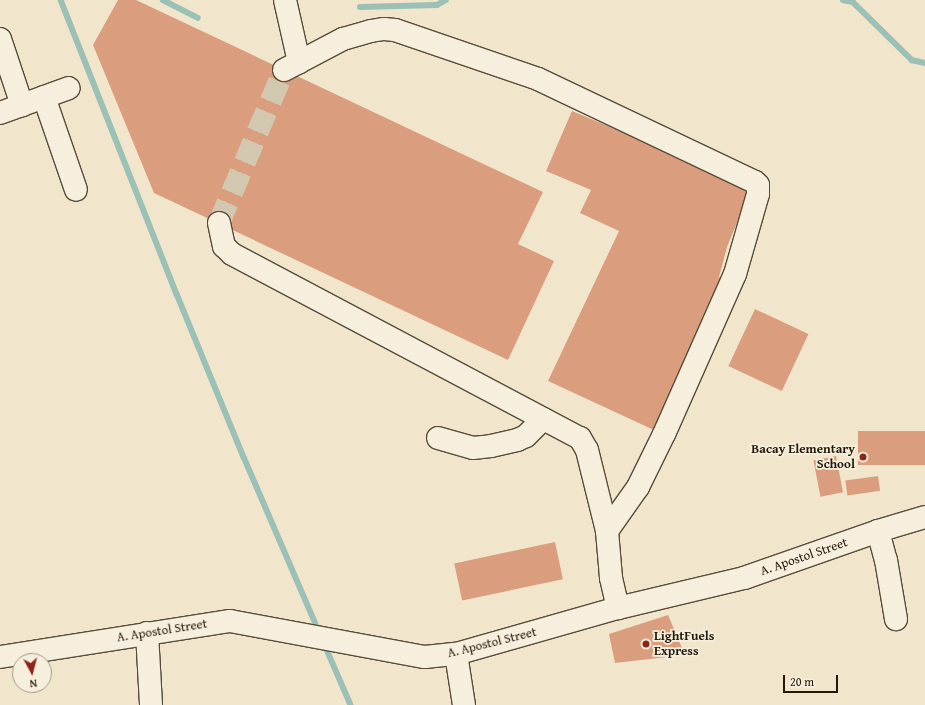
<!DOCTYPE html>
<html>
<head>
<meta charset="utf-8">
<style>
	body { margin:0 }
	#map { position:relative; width:925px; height:705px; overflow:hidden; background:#f1e6cc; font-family:"Gentium Book Plus",serif }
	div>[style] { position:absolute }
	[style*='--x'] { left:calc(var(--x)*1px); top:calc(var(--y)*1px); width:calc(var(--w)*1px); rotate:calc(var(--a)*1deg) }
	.stream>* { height:5.5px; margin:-2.75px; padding:0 2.75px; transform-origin:2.75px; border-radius:2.75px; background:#9bc0b6 }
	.building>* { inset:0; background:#da9e7e; transform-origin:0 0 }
	.minor-tunnel>* { height:22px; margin-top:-11px; transform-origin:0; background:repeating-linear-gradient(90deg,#d2c7af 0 22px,transparent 0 33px) }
	.roads { filter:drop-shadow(1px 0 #574c39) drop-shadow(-1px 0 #574c39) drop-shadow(0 1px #574c39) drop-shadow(0 -1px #574c39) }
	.minor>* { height:22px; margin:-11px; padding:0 11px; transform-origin:11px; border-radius:11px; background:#f6efde }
	.dots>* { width:11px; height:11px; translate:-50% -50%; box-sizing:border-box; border:2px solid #f6efde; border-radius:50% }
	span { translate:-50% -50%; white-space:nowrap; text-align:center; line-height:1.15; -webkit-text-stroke:3.5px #f6efde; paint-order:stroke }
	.poi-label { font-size:13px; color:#241808; font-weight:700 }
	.right { translate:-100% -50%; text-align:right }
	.left { translate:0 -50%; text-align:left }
	.street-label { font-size:13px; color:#241808 }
	.north { position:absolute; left:12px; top:653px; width:40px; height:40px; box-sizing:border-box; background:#f6efde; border:1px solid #a29988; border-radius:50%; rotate:173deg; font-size:11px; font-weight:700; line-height:16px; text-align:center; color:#241808 }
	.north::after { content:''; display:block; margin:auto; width:14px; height:18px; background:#8f2418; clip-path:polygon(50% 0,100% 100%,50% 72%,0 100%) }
	.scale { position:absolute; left:783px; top:675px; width:55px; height:18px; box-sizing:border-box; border:2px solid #241808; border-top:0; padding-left:5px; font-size:12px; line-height:14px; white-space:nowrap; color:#241808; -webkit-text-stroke:3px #f6efde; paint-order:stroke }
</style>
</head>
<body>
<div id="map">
	<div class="stream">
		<div style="--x:61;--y:0;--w:316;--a:68.5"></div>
		<div style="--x:177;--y:294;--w:176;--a:67.7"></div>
		<div style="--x:244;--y:457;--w:189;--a:66.7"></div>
		<div style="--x:163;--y:0;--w:39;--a:27"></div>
		<div style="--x:843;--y:0;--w:10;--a:11"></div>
		<div style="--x:853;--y:2;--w:83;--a:44.5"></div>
		<div style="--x:912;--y:60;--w:13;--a:13"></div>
		<div style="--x:360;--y:7;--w:77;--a:-1.5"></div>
		<div style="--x:437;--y:5;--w:10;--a:-29"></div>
		<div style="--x:325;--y:645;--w:65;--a:66.6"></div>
	</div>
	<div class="building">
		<div style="clip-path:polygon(118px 0,136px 0,543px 192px,518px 244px,554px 261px,508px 360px,154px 193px,93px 45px)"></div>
		<div style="clip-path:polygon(572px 111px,752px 186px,727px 247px,719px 277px,727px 281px,656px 431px,548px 381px,619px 231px,580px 213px,591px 190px,546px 171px)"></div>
		<div style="left:755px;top:309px;width:59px;height:63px;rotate:25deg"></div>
		<div style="left:925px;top:431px;width:34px;height:67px;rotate:90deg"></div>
		<div style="left:836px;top:456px;width:37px;height:23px;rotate:79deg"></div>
		<div style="left:878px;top:476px;width:15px;height:33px;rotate:82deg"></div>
		<div style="left:555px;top:542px;width:38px;height:103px;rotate:78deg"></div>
		<div style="clip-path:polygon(668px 615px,685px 655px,615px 663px,609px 634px)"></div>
	</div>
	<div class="minor-tunnel">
		<div style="--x:219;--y:223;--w:166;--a:-67"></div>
	</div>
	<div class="roads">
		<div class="minor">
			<div style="--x:285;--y:0;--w:64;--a:77.3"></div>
			<div style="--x:0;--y:39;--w:70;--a:71.6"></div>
			<div style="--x:284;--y:70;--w:67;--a:-27.7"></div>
			<div style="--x:343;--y:39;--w:29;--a:-16"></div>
			<div style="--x:371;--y:31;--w:13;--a:-9"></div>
			<div style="--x:384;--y:29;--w:11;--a:5"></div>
			<div style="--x:395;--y:30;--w:151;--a:18.9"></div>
			<div style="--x:538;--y:79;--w:240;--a:25.4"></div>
			<div style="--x:755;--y:182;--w:4;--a:45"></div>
			<div style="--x:758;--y:185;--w:9;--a:90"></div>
			<div style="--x:758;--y:194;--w:83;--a:106"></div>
			<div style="--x:735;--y:274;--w:175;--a:113.9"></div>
			<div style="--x:664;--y:434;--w:59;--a:116.1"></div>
			<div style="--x:638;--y:487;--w:54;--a:125.2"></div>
			<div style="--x:607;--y:531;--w:47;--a:85.1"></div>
			<div style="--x:611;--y:578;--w:31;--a:77"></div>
			<div style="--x:44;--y:97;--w:98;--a:71"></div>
			<div style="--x:0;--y:113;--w:73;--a:-19.9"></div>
			<div style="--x:219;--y:223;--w:24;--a:78"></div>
			<div style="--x:224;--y:246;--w:11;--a:45"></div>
			<div style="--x:232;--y:254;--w:394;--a:27.9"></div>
			<div style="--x:580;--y:438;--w:14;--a:60"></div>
			<div style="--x:587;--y:450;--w:83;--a:76.1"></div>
			<div style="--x:438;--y:438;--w:36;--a:16"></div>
			<div style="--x:473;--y:448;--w:18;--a:-6"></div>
			<div style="--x:491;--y:446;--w:27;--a:-13"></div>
			<div style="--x:517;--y:440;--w:10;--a:-24"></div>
			<div style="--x:526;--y:436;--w:24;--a:-45"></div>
			<div style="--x:878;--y:531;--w:30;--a:75"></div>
			<div style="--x:886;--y:560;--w:60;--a:80.4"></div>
			<div style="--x:147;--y:633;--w:72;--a:86.8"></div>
			<div style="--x:456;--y:654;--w:52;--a:81.1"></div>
			<div style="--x:0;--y:657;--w:233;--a:-8.9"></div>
			<div style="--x:230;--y:621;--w:198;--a:10.5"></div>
			<div style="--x:425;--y:657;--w:31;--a:-6"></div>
			<div style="--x:456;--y:654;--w:168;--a:-15.9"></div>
			<div style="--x:618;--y:608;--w:130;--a:-13.4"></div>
			<div style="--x:744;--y:578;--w:142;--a:-19.3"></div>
			<div style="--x:878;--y:531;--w:49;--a:-16.6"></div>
		</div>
	</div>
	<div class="dots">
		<div style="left:863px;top:457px;background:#8f2418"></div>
		<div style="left:646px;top:644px;background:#8f2418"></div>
	</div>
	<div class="poi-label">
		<span class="right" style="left:855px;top:457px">Bacay Elementary<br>School</span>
		<span class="left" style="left:654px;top:644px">LightFuels<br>Express</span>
	</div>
	<div class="street-label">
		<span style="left:804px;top:557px;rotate:-19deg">A. Apostol Street</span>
		<span style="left:162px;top:631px;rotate:-9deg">A. Apostol Street</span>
		<span style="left:492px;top:643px;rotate:-14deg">A. Apostol Street</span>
	</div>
	<div class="north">N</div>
	<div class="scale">20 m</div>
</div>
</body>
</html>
